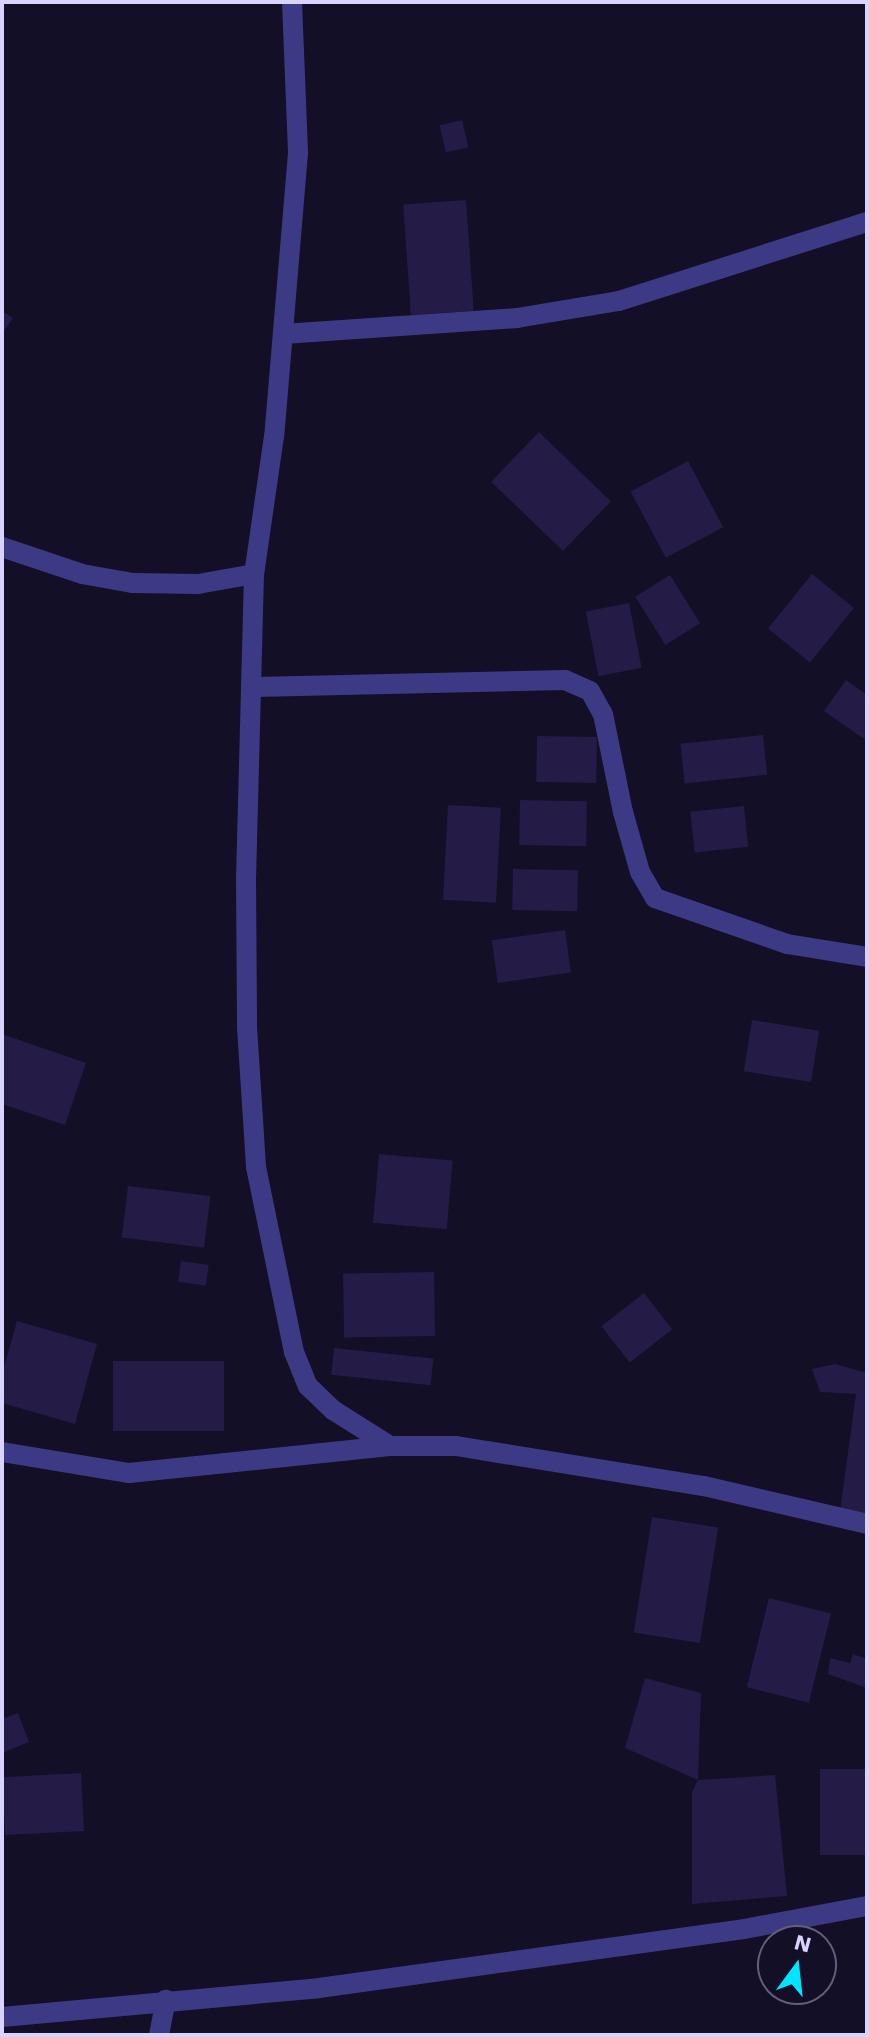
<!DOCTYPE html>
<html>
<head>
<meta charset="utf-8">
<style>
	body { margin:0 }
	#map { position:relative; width:869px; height:2037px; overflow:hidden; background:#130f26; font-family:"Work Sans",sans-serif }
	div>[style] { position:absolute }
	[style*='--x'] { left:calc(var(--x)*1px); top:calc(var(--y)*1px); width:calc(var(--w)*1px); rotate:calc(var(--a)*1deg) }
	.building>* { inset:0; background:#241b47; transform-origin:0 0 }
	.minor>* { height:20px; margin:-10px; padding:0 10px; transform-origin:10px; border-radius:10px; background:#3d3a85 }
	span { translate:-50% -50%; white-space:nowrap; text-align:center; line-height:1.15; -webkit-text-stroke:7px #130f26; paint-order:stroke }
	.frame { position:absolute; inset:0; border:4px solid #d9d4ff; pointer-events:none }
	.north { position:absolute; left:757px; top:1925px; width:80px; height:80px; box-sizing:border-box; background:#130f26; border:2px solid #625e7d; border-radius:50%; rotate:15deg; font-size:22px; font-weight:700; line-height:32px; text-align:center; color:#d9d4ff }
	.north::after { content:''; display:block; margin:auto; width:28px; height:36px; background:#00e5ff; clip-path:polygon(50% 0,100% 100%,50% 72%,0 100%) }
</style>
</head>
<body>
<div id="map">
	<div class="building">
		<div style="left:462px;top:120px;width:28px;height:23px;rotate:77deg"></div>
		<div style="left:466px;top:200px;width:111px;height:63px;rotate:86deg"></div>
		<div style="clip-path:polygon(2px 311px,13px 318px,2px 334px)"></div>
		<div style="left:539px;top:432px;width:100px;height:69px;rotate:44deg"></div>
		<div style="left:688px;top:461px;width:75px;height:65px;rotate:62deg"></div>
		<div style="left:812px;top:574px;width:54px;height:70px;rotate:39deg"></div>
		<div style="left:670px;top:575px;width:57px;height:41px;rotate:58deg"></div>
		<div style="left:629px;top:603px;width:66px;height:44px;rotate:79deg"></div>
		<div style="clip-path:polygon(846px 680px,867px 695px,867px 741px,824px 711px)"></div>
		<div style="left:763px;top:735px;width:40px;height:83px;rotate:84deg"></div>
		<div style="left:537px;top:736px;width:60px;height:46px;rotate:1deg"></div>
		<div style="left:520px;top:800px;width:67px;height:45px;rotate:1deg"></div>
		<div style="left:448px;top:805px;width:53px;height:95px;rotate:3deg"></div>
		<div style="left:744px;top:806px;width:41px;height:54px;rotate:84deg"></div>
		<div style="left:513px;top:869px;width:65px;height:41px;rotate:1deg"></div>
		<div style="left:565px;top:930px;width:43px;height:74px;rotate:82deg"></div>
		<div style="left:752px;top:1020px;width:68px;height:52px;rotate:9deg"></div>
		<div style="clip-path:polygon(2px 1034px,86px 1063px,65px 1125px,2px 1104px)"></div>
		<div style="left:379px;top:1154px;width:74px;height:69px;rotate:5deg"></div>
		<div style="left:128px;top:1186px;width:83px;height:52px;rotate:7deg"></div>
		<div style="left:181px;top:1261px;width:28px;height:21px;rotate:8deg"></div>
		<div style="left:434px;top:1272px;width:64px;height:91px;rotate:89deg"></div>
		<div style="left:644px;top:1293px;width:46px;height:54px;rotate:52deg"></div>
		<div style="clip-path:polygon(17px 1321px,97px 1344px,75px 1424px,2px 1403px,2px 1374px)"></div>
		<div style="left:334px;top:1348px;width:100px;height:27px;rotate:6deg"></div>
		<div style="left:113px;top:1361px;width:111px;height:70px"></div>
		<div style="clip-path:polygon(835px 1364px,867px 1373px,867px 1517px,840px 1511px,856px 1394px,820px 1392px,812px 1369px)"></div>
		<div style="left:652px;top:1517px;width:67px;height:117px;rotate:9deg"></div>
		<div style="left:769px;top:1598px;width:64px;height:92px;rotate:14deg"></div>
		<div style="clip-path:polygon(853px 1654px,867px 1659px,867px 1688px,828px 1674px,830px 1658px,850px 1663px)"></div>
		<div style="clip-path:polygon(645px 1678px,701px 1693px,698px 1780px,625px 1748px)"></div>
		<div style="clip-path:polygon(18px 1713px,29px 1742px,2px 1753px,2px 1719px)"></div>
		<div style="left:867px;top:1769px;width:86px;height:47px;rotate:90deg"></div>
		<div style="left:81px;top:1773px;width:58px;height:79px;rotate:87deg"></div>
		<div style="clip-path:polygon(775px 1775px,787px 1896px,692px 1904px,692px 1792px,698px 1780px)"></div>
	</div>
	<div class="minor">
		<div style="--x:292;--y:2;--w:151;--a:87.7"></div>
		<div style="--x:298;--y:153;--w:284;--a:94.8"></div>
		<div style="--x:274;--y:436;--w:139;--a:98.2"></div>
		<div style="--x:254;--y:574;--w:302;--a:91.5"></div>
		<div style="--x:246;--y:876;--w:151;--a:89.6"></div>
		<div style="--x:247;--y:1027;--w:140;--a:86.3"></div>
		<div style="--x:256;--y:1167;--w:189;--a:78.4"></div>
		<div style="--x:294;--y:1352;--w:37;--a:68"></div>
		<div style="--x:308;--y:1386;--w:35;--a:44"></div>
		<div style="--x:333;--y:1410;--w:67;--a:32.3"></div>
		<div style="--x:390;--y:1446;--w:66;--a:0"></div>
		<div style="--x:456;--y:1446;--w:251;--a:9.2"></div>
		<div style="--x:704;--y:1486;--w:167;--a:13.1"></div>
		<div style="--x:283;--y:334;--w:235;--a:-3.9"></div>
		<div style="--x:517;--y:318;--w:103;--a:-9.5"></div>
		<div style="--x:619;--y:301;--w:260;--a:-17.7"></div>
		<div style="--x:2;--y:547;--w:84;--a:18.6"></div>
		<div style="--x:82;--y:574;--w:52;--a:10"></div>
		<div style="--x:133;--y:583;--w:65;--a:0.9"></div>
		<div style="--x:198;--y:584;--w:57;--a:-10.1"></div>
		<div style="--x:254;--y:687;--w:311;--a:-1.3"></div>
		<div style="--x:565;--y:680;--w:27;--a:24"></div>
		<div style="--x:590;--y:691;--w:26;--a:61"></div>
		<div style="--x:603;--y:714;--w:100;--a:78.5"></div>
		<div style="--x:623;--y:812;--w:62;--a:74.2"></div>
		<div style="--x:640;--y:872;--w:30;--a:60"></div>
		<div style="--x:655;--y:898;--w:140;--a:19.2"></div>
		<div style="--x:787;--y:944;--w:81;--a:9.2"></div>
		<div style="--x:2;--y:1452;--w:129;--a:9.4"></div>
		<div style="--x:129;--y:1473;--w:262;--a:-5.9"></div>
		<div style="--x:2;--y:2017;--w:318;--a:-5.2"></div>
		<div style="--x:319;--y:1988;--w:429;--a:-7.9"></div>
		<div style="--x:744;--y:1929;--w:125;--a:-10.6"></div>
		<div style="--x:159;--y:2035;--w:36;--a:-79"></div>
	</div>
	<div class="frame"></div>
	<div class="north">N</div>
</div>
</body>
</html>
